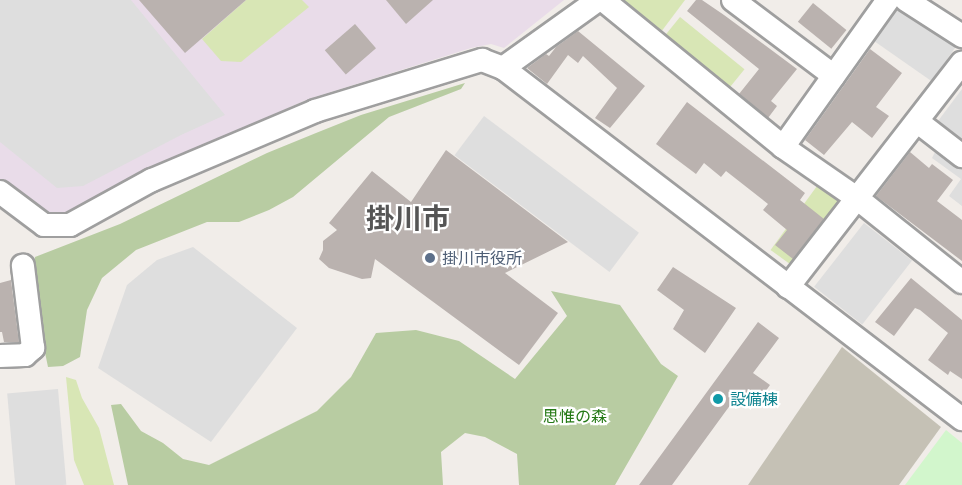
<!DOCTYPE html>
<html>
<head>
<meta charset="utf-8">
<style>
	body { margin:0 }
	#map { position:relative; width:962px; height:485px; overflow:hidden; background:#f1ede9; font-family:Commissioner,"Noto Sans JP",sans-serif }
	div>[style] { position:absolute }
	[style*='--x'] { left:calc(var(--x)*1px); top:calc(var(--y)*1px); width:calc(var(--w)*1px); rotate:calc(var(--a)*1deg) }
	.industrial>* { inset:0; background:#e9dce9 }
	.construction>* { inset:0; background:#c5c1b5 }
	.grass>* { inset:0; background:#d8e6b5; transform-origin:0 0 }
	.forest>* { inset:0; background:#b8cca2 }
	.park>* { inset:0; background:#d2f6cc }
	.parking>* { inset:0; background:#dedede; transform-origin:0 0 }
	.building>* { inset:0; background:#bab2af; transform-origin:0 0 }
	.roads { filter:drop-shadow(2px 0 #9f9f9f) drop-shadow(-2px 0 #9f9f9f) drop-shadow(0 2px #9f9f9f) drop-shadow(0 -2px #9f9f9f) }
	.minor>* { height:22px; margin:-11px; padding:0 11px; transform-origin:11px; border-radius:11px; background:#fff }
	.dots>* { width:16px; height:16px; translate:-50% -50%; box-sizing:border-box; border:3px solid #fff; border-radius:50% }
	span { translate:-50% -50%; white-space:nowrap; text-align:center; line-height:1.15; -webkit-text-stroke:4.5px #fff; paint-order:stroke }
	.service-label { font-size:16px; color:#4e5e75 }
	.left { translate:0 -50%; text-align:left }
	.culture-label { font-size:16px; color:#0d838f }
	.park-label { font-size:16px; color:#257916 }
	.town-label { font-size:28px; color:#555; font-weight:700 }
</style>
</head>
<body>
<div id="map">
	<div class="industrial">
		<div style="clip-path:polygon(0 0,564px 0,504px 48px,491px 44px,471px 48px,306px 100px,143px 173px,87px 208px,62px 214px,46px 214px,0 181px)"></div>
	</div>
	<div class="construction">
		<div style="clip-path:polygon(842px 347px,941px 427px,899px 485px,748px 485px)"></div>
	</div>
	<div class="grass">
		<div style="clip-path:polygon(246px 0,302px 0,309px 7px,241px 62px,221px 61px,202px 39px)"></div>
		<div style="clip-path:polygon(614px 0,685px 0,658px 36px)"></div>
		<div style="left:680px;top:17px;width:83px;height:31px;rotate:39deg"></div>
		<div style="left:817px;top:186px;width:31px;height:79px;rotate:36deg"></div>
		<div style="clip-path:polygon(66px 377px,76px 380px,82px 398px,99px 428px,114px 485px,84px 485px,74px 460px)"></div>
	</div>
	<div class="forest">
		<div style="clip-path:polygon(465px 83px,461px 89px,389px 117px,293px 197px,269px 210px,239px 222px,207px 222px,136px 250px,102px 278px,87px 310px,80px 357px,63px 366px,48px 367px,31px 285px,35px 257px,120px 224px,267px 153px,316px 133px,361px 115px)"></div>
		<div style="clip-path:polygon(551px 291px,620px 305px,661px 364px,678px 376px,615px 485px,519px 485px,517px 454px,485px 437px,465px 433px,441px 452px,443px 485px,128px 485px,111px 405px,121px 404px,141px 431px,163px 443px,183px 459px,209px 465px,317px 411px,351px 377px,376px 333px,416px 330px,459px 341px,515px 379px,567px 316px)"></div>
	</div>
	<div class="park">
		<div style="clip-path:polygon(946px 430px,962px 443px,962px 485px,905px 485px)"></div>
	</div>
	<div class="parking">
		<div style="clip-path:polygon(0 0,131px 0,225px 115px,181px 135px,83px 186px,57px 188px,0 142px)"></div>
		<div style="left:896px;top:5px;width:73px;height:42px;rotate:35deg"></div>
		<div style="clip-path:polygon(962px 89px,962px 139px,938px 121px)"></div>
		<div style="left:484px;top:116px;width:194px;height:49px;rotate:37deg"></div>
		<div style="clip-path:polygon(936px 150px,962px 170px,962px 206px,949px 196px,961px 179px,932px 158px)"></div>
		<div style="left:864px;top:223px;width:61px;height:81px;rotate:38deg"></div>
		<div style="clip-path:polygon(193px 247px,297px 328px,211px 442px,98px 368px,127px 285px,157px 260px)"></div>
		<div style="left:58px;top:389px;width:96px;height:51px;rotate:85deg"></div>
	</div>
	<div class="building">
		<div style="clip-path:polygon(139px 0,246px 0,185px 53px)"></div>
		<div style="clip-path:polygon(386px 0,433px 0,406px 24px)"></div>
		<div style="clip-path:polygon(696px 0,702px 0,724px 15px,797px 69px,771px 101px,777px 106px,768px 118px,739px 94px,759px 69px,687px 11px)"></div>
		<div style="left:813px;top:3px;width:43px;height:24px;rotate:39deg"></div>
		<div style="left:355px;top:24px;width:32px;height:40px;rotate:49deg"></div>
		<div style="clip-path:polygon(578px 31px,645px 86px,610px 128px,595px 118px,617px 88px,583px 56px,578px 63px,568px 55px,547px 84px,527px 68px,546px 54px,549px 56px,556px 47px)"></div>
		<div style="clip-path:polygon(870px 49px,902px 73px,876px 107px,889px 116px,872px 138px,852px 122px,824px 155px,805px 140px)"></div>
		<div style="clip-path:polygon(687px 102px,805px 193px,800px 200px,824px 219px,793px 259px,775px 245px,787px 230px,763px 210px,768px 204px,726px 171px,721px 177px,704px 163px,696px 174px,656px 144px)"></div>
		<div style="clip-path:polygon(446px 150px,568px 242px,505px 273px,558px 313px,519px 365px,375px 259px,371px 278px,362px 279px,329px 268px,319px 259px,323px 250px,323px 241px,337px 230px,329px 223px,372px 171px,411px 202px)"></div>
		<div style="clip-path:polygon(910px 152px,929px 168px,932px 164px,953px 180px,937px 201px,962px 220px,962px 261px,876px 196px)"></div>
		<div style="clip-path:polygon(673px 267px,736px 308px,705px 353px,673px 329px,684px 310px,657px 290px)"></div>
		<div style="clip-path:polygon(911px 278px,962px 320px,962px 379px,950px 371px,948px 375px,928px 360px,948px 333px,920px 310px,915px 308px,894px 336px,875px 322px)"></div>
		<div style="clip-path:polygon(11px 280px,19px 342px,4px 342px,2px 332px,0 332px,0 283px)"></div>
		<div style="clip-path:polygon(758px 322px,779px 338px,753px 373px,770px 385px,755px 406px,739px 393px,672px 485px,639px 485px)"></div>
	</div>
	<div class="roads">
		<div class="minor">
			<div style="--x:603;--y:0;--w:232;--a:39.2"></div>
			<div style="--x:783;--y:147;--w:91;--a:34.7"></div>
			<div style="--x:858;--y:199;--w:133;--a:38.6"></div>
			<div style="--x:733;--y:0;--w:126;--a:37"></div>
			<div style="--x:906;--y:0;--w:67;--a:32.7"></div>
			<div style="--x:503;--y:68;--w:117;--a:-35.6"></div>
			<div style="--x:918;--y:122;--w:56;--a:37.7"></div>
			<div style="--x:783;--y:147;--w:181;--a:-54.5"></div>
			<div style="--x:0;--y:192;--w:55;--a:36.9"></div>
			<div style="--x:44;--y:225;--w:26;--a:0"></div>
			<div style="--x:70;--y:225;--w:94;--a:-28.8"></div>
			<div style="--x:152;--y:180;--w:177;--a:-22.9"></div>
			<div style="--x:315;--y:111;--w:175;--a:-17"></div>
			<div style="--x:482;--y:60;--w:22;--a:21"></div>
			<div style="--x:503;--y:68;--w:578;--a:37.41"></div>
			<div style="--x:788;--y:287;--w:284;--a:-52.2"></div>
			<div style="--x:0;--y:356;--w:25;--a:-2"></div>
			<div style="--x:25;--y:355;--w:11;--a:-41"></div>
			<div style="--x:33;--y:348;--w:83;--a:-97"></div>
		</div>
	</div>
	<div class="dots">
		<div style="left:430px;top:258px;background:#5c6f8a"></div>
		<div style="left:718px;top:399px;background:#0f9aa8"></div>
	</div>
	<div class="service-label">
		<span class="left" style="left:442px;top:258px">掛川市役所</span>
	</div>
	<div class="culture-label">
		<span class="left" style="left:730px;top:399px">設備棟</span>
	</div>
	<div class="park-label">
		<span style="left:575px;top:416px">思惟の森</span>
	</div>
	<div class="town-label">
		<span style="left:408px;top:217px">掛川市</span>
	</div>
</div>
</body>
</html>
